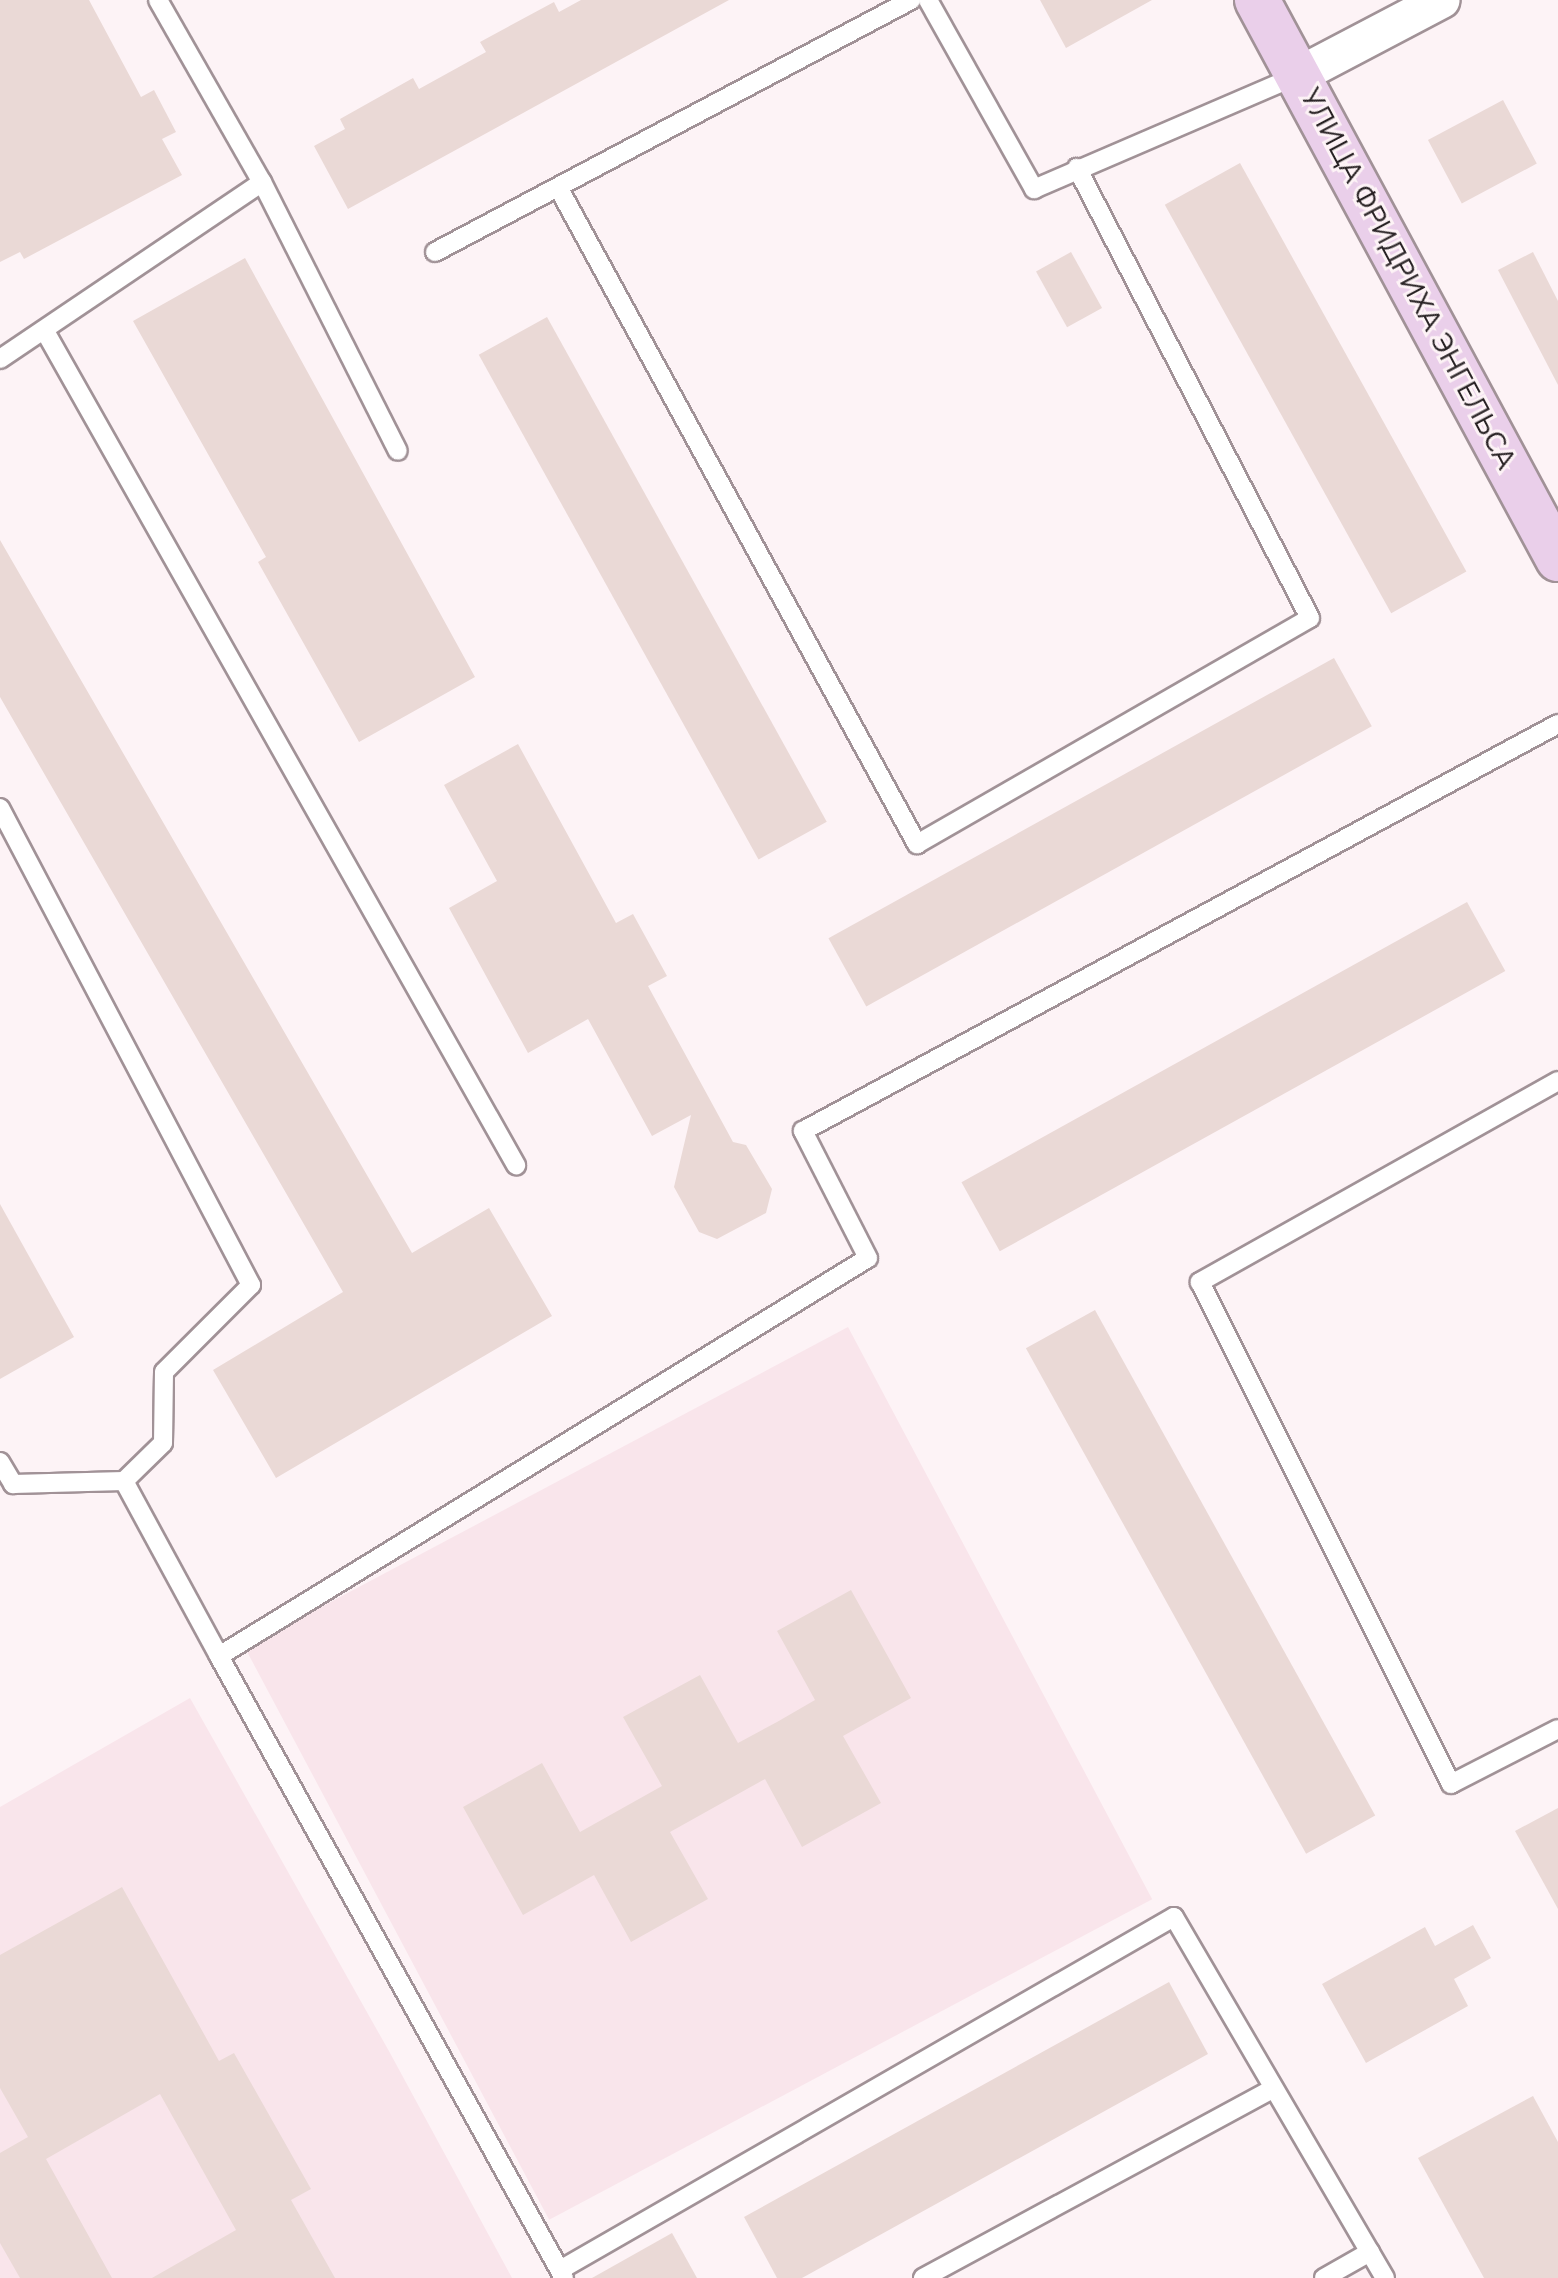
<!DOCTYPE html>
<html>
<head>
<meta charset="utf-8">
<style>
	body { margin:0 }
	#map { position:relative; width:1558px; height:2278px; overflow:hidden; background:#fdf3f6; font-family:"Nunito Sans",sans-serif }
	div>[style] { position:absolute }
	[style*='--x'] { left:calc(var(--x)*1px); top:calc(var(--y)*1px); width:calc(var(--w)*1px); rotate:calc(var(--a)*1deg) }
	.built>* { inset:0; background:#f9e5eb; transform-origin:0 0 }
	.building>* { inset:0; background:#ead9d6; transform-origin:0 0 }
	.roads { filter:drop-shadow(2px 0 #a19297) drop-shadow(-2px 0 #a19297) drop-shadow(0 2px #a19297) drop-shadow(0 -2px #a19297) }
	.service>* { height:18px; margin:-9px; padding:0 9px; transform-origin:9px; border-radius:9px; background:#fff }
	.minor>* { height:36px; margin:-18px; padding:0 18px; transform-origin:18px; border-radius:18px; background:#fff }
	.secondary>* { height:44px; margin:-22px; padding:0 22px; transform-origin:22px; border-radius:22px; background:#eacfea }
	span { translate:-50% -50%; white-space:nowrap; text-align:center; line-height:1.15; -webkit-text-stroke:6px #fdf3f6; paint-order:stroke }
	.street-label { font-size:28px; color:#282224 }
</style>
</head>
<body>
<div id="map">
	<div class="built">
		<div style="left:848px;top:1327px;width:648px;height:683px;rotate:62deg"></div>
		<div style="clip-path:polygon(190px 1698px,390px 2053px,512px 2278px,0 2278px,0 1807px)"></div>
	</div>
	<div class="building">
		<div style="clip-path:polygon(0 0,89px 0,141px 97px,154px 90px,176px 132px,162px 139px,182px 175px,24px 259px,20px 252px,0 262px)"></div>
		<div style="clip-path:polygon(581px 0,729px 0,348px 209px,314px 146px,345px 129px,340px 119px,413px 78px,419px 89px,486px 52px,480px 42px,554px 2px,559px 12px)"></div>
		<div style="clip-path:polygon(1040px 0,1152px 0,1066px 48px)"></div>
		<div style="left:1503px;top:100px;width:72px;height:85px;rotate:62deg"></div>
		<div style="left:1240px;top:163px;width:467px;height:86px;rotate:61deg"></div>
		<div style="left:1071px;top:252px;width:64px;height:40px;rotate:61deg"></div>
		<div style="clip-path:polygon(1533px 252px,1558px 301px,1558px 385px,1498px 270px)"></div>
		<div style="clip-path:polygon(245px 258px,475px 677px,359px 742px,258px 562px,266px 557px,133px 321px)"></div>
		<div style="left:547px;top:317px;width:577px;height:78px;rotate:61deg"></div>
		<div style="clip-path:polygon(0 540px,412px 1253px,489px 1208px,552px 1316px,276px 1478px,213px 1370px,343px 1292px,0 697px)"></div>
		<div style="left:1334px;top:658px;width:78px;height:578px;rotate:61deg"></div>
		<div style="clip-path:polygon(518px 744px,616px 923px,633px 914px,667px 976px,648px 986px,733px 1142px,746px 1145px,772px 1189px,766px 1213px,717px 1239px,699px 1232px,674px 1187px,691px 1115px,652px 1136px,588px 1019px,528px 1053px,449px 908px,497px 881px,444px 785px)"></div>
		<div style="left:1467px;top:902px;width:79px;height:578px;rotate:61deg"></div>
		<div style="clip-path:polygon(0 1204px,74px 1337px,0 1379px)"></div>
		<div style="left:1095px;top:1310px;width:578px;height:79px;rotate:61deg"></div>
		<div style="clip-path:polygon(851px 1590px,911px 1698px,843px 1736px,881px 1803px,802px 1847px,765px 1779px,670px 1832px,708px 1899px,631px 1942px,594px 1875px,523px 1915px,463px 1807px,542px 1763px,580px 1832px,662px 1786px,623px 1717px,700px 1675px,738px 1743px,777px 1722px,815px 1700px,777px 1631px)"></div>
		<div style="clip-path:polygon(1558px 1808px,1558px 1909px,1515px 1831px)"></div>
		<div style="clip-path:polygon(122px 1887px,219px 2061px,234px 2053px,311px 2189px,291px 2200px,335px 2278px,152px 2278px,236px 2230px,160px 2094px,46px 2159px,112px 2278px,20px 2278px,0 2243px,0 2153px,28px 2137px,0 2088px,0 1955px)"></div>
		<div style="clip-path:polygon(1473px 1925px,1491px 1958px,1454px 1979px,1468px 2006px,1366px 2063px,1322px 1984px,1425px 1927px,1435px 1946px)"></div>
		<div style="clip-path:polygon(1169px 1982px,1208px 2054px,802px 2278px,777px 2278px,744px 2217px)"></div>
		<div style="clip-path:polygon(1533px 2096px,1558px 2142px,1558px 2278px,1484px 2278px,1418px 2158px)"></div>
		<div style="clip-path:polygon(672px 2233px,697px 2278px,592px 2278px)"></div>
	</div>
	<div class="roads">
		<div class="service">
			<div style="--x:158;--y:0;--w:210;--a:60.3"></div>
			<div style="--x:262;--y:182;--w:301;--a:63.2"></div>
			<div style="--x:928;--y:0;--w:217;--a:60.7"></div>
			<div style="--x:1034;--y:189;--w:288;--a:-23.3"></div>
			<div style="--x:558;--y:187;--w:749;--a:61.35"></div>
			<div style="--x:917;--y:844;--w:453;--a:-29.9"></div>
			<div style="--x:1310;--y:618;--w:507;--a:-117.37"></div>
			<div style="--x:435;--y:252;--w:539;--a:-27.9"></div>
			<div style="--x:46;--y:333;--w:956;--a:60.54"></div>
			<div style="--x:0;--y:359;--w:316;--a:-34"></div>
			<div style="--x:0;--y:808;--w:539;--a:62.25"></div>
			<div style="--x:251;--y:1285;--w:123;--a:135"></div>
			<div style="--x:164;--y:1372;--w:71;--a:90.8"></div>
			<div style="--x:163;--y:1443;--w:54;--a:135.7"></div>
			<div style="--x:1558;--y:1081;--w:411;--a:150.7"></div>
			<div style="--x:1200;--y:1282;--w:561;--a:63.43"></div>
			<div style="--x:1451;--y:1784;--w:120;--a:-27.2"></div>
			<div style="--x:0;--y:1462;--w:26;--a:59"></div>
			<div style="--x:13;--y:1484;--w:111;--a:-1.5"></div>
			<div style="--x:124;--y:1481;--w:199;--a:61.5"></div>
			<div style="--x:560;--y:2270;--w:708;--a:-29.9"></div>
			<div style="--x:1174;--y:1917;--w:418;--a:59.7"></div>
			<div style="--x:564;--y:2278;--w:711;--a:-119.02"></div>
			<div style="--x:219;--y:1656;--w:761;--a:-31.52"></div>
			<div style="--x:868;--y:1258;--w:143;--a:-117.1"></div>
			<div style="--x:803;--y:1131;--w:858;--a:-28.33"></div>
			<div style="--x:923;--y:2278;--w:398;--a:-28.4"></div>
			<div style="--x:1324;--y:2278;--w:53;--a:-29.5"></div>
		</div>
		<div class="minor">
			<div style="--x:1299;--y:75;--w:161;--a:-27.7"></div>
		</div>
		<div class="secondary">
			<div style="--x:1257;--y:0;--w:635;--a:61.7"></div>
		</div>
	</div>
	<div class="street-label">
		<span style="left:1408px;top:279px;rotate:62deg">УЛИЦА ФРИДРИХА ЭНГЕЛЬСА</span>
	</div>
</div>
</body>
</html>
